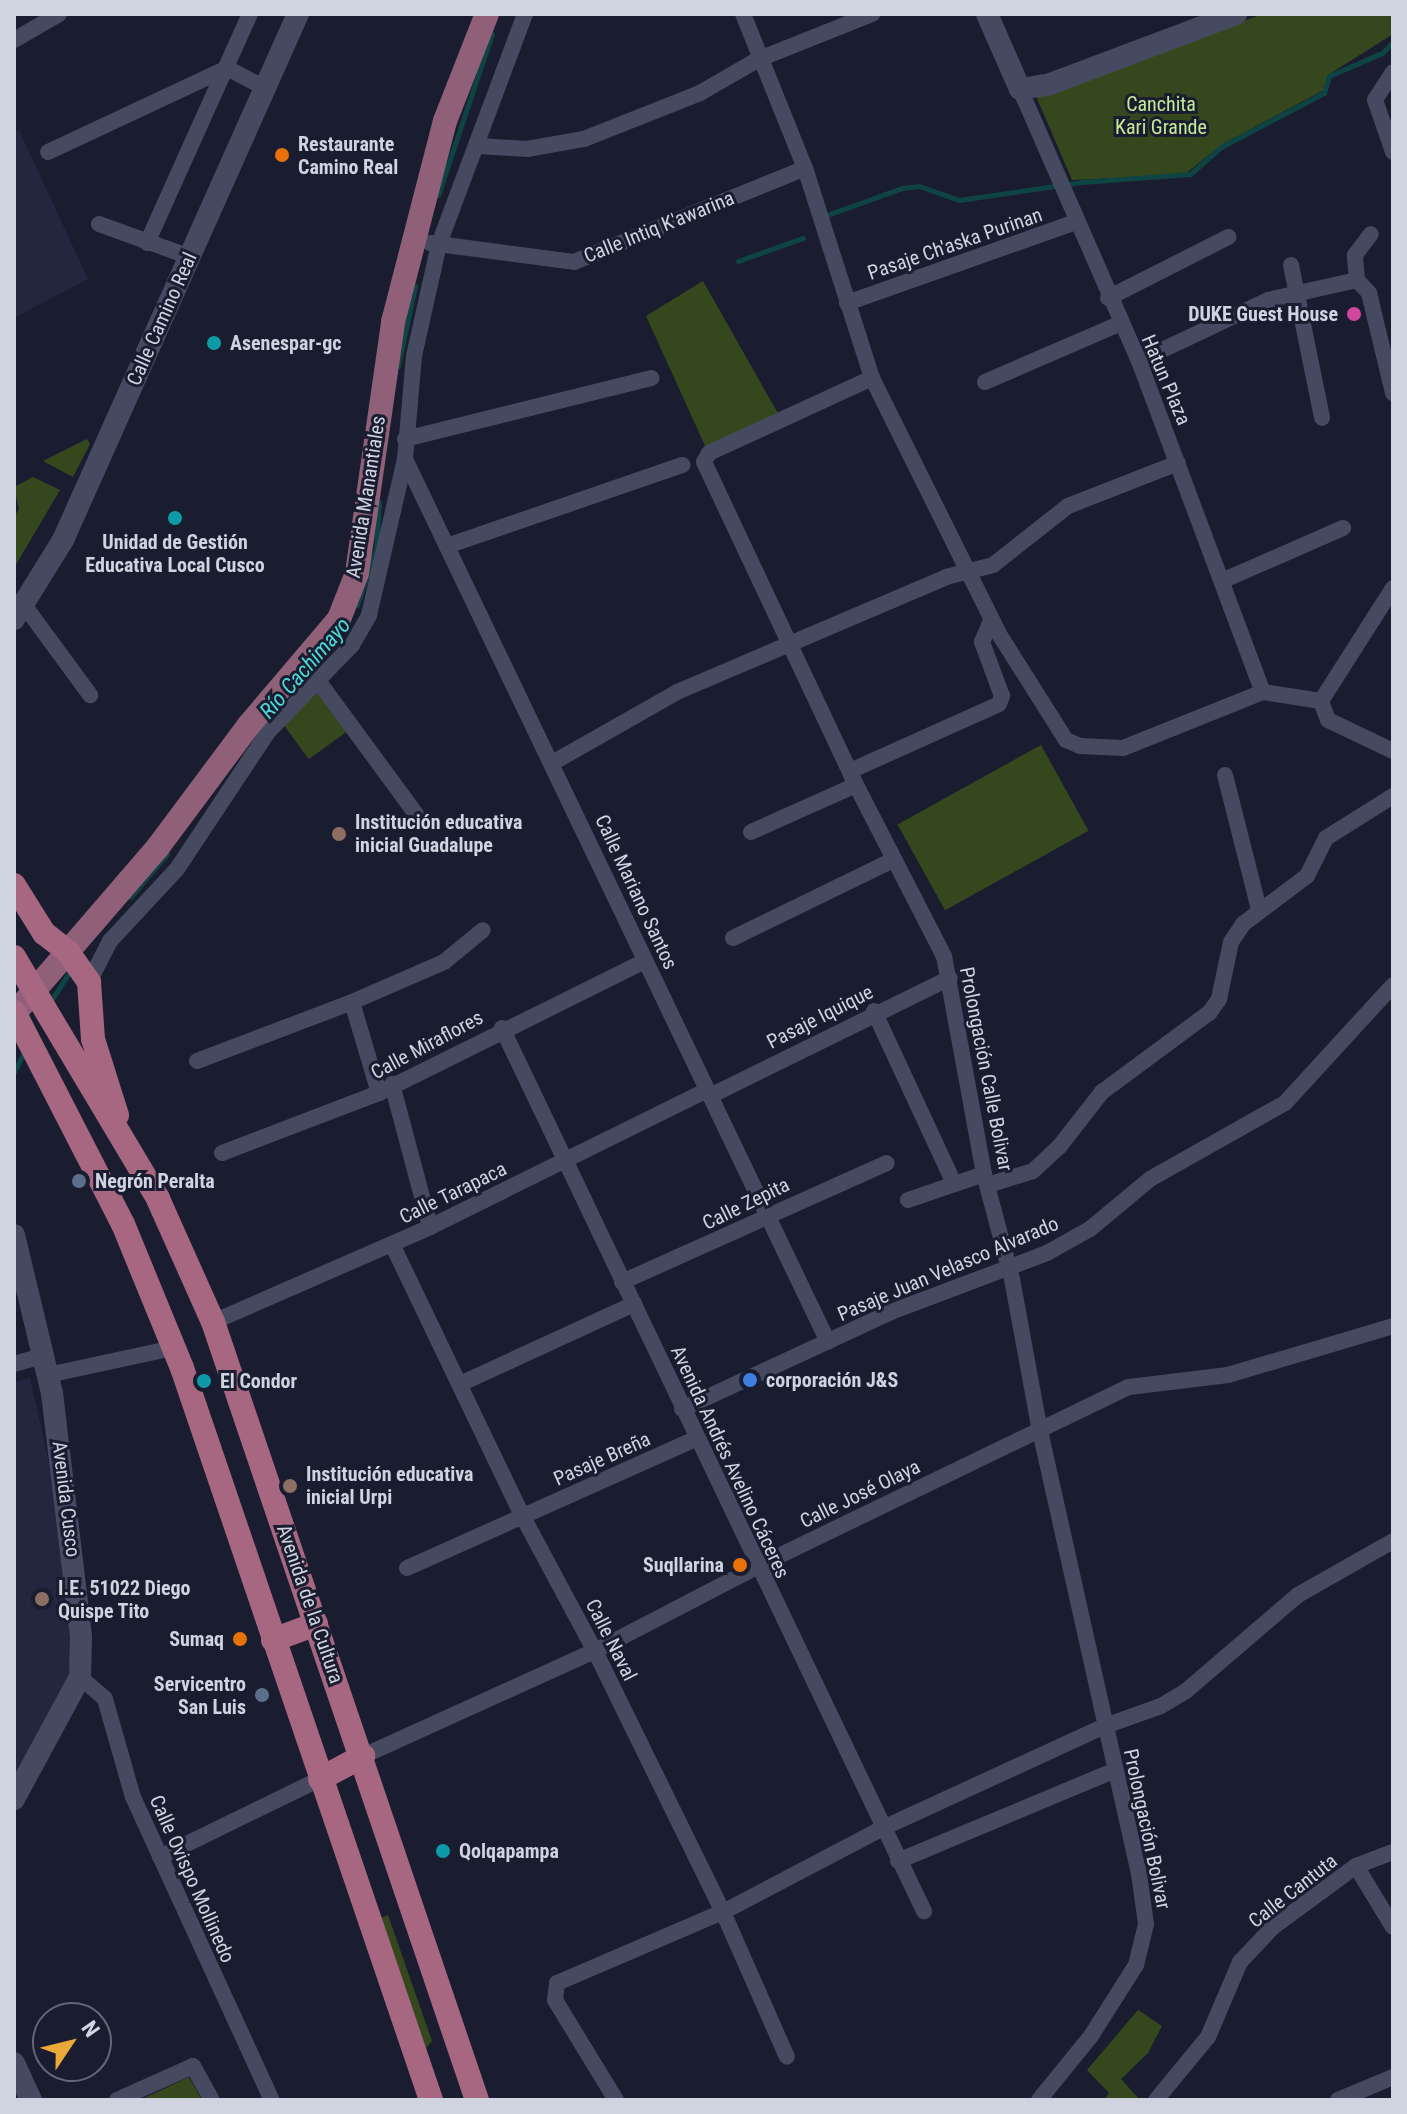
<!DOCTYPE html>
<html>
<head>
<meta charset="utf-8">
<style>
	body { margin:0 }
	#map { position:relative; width:1407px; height:2114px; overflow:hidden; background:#1a1d30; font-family:"Roboto Condensed",sans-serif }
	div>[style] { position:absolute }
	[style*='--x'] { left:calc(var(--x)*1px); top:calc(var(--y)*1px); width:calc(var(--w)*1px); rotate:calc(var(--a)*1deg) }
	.built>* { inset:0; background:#22263f }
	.green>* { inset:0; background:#35481d; transform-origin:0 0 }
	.stream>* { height:5px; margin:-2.5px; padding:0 2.5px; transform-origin:2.5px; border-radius:2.5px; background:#0f4444 }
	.minor>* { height:16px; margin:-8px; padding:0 8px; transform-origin:8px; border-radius:8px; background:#464a60 }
	.tertiary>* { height:22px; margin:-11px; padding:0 11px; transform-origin:11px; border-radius:11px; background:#464a60 }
	.primary>* { height:24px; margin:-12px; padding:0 12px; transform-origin:12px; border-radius:12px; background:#906078 }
	.trunk>* { height:24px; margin:-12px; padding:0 12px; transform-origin:12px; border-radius:12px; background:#a86780 }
	.dots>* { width:22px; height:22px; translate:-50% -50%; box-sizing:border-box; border:4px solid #1a1d30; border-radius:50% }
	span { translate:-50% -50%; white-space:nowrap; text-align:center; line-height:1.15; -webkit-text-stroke:6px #1a1d30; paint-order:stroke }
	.park-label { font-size:20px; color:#c4eb95 }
	.poi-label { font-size:20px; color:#d0d3e0; font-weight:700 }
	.left { translate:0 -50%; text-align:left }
	.right { translate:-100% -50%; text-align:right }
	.street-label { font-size:20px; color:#d0d3e0 }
	.water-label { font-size:22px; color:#4bdada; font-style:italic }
	.frame { position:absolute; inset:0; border:16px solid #d0d3e0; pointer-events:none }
	.north { position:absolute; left:32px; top:2002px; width:80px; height:80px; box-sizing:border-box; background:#1a1d30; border:2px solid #636676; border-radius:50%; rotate:55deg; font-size:22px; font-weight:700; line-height:32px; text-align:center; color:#d0d3e0 }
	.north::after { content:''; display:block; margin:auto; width:28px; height:36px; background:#eba93a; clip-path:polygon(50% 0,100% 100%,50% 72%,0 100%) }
</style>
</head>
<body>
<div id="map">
	<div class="built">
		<div style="clip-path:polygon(19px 130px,88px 279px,14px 318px,14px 132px)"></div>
		<div style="clip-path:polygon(30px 1378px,50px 1467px,73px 1632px,69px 1678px,14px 1778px,14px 1382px)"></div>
	</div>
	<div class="green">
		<div style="clip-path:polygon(1263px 14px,1393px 14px,1393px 34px,1328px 75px,1326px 89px,1221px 145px,1184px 175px,1072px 180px,1036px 96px)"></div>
		<div style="clip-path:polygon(703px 281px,780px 417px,707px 450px,646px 316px)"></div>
		<div style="clip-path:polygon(87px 439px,90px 444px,73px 477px,43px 461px)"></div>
		<div style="clip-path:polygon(33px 477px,60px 490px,14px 568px,14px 517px,19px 509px,14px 487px)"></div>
		<div style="left:319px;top:685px;width:54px;height:52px;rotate:54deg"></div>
		<div style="left:1041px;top:745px;width:98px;height:164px;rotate:61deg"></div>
		<div style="clip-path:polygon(388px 1915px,432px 2041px,425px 2049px,381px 1918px)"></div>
		<div style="clip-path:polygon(1138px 2010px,1162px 2026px,1148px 2053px,1121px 2079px,1140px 2100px,1104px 2100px,1109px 2093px,1087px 2070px)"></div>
		<div style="clip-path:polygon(189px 2077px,202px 2100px,140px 2100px)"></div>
	</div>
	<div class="stream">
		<div style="--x:438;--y:195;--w:170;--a:-71.5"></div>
		<div style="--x:830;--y:214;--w:77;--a:-19.9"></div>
		<div style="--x:902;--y:188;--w:17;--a:-7"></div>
		<div style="--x:919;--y:186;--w:42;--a:19.3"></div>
		<div style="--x:959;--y:200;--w:124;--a:-8.3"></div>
		<div style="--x:1082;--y:182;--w:108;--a:-4.2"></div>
		<div style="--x:1190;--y:174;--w:41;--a:-41.1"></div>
		<div style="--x:1221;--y:147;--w:116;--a:-27.7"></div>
		<div style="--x:1324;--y:93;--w:18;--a:-74"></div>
		<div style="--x:1329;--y:76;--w:58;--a:-23.5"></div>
		<div style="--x:1382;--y:53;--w:16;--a:-45"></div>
		<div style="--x:738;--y:261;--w:69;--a:-19.5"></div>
		<div style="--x:398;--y:366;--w:82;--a:-78"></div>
		<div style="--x:357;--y:605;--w:59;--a:-71.3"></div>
		<div style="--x:376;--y:549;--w:47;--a:-86.3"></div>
		<div style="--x:130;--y:897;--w:57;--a:-49.3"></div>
		<div style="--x:50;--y:1002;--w:38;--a:-57"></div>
		<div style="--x:14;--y:1072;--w:25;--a:-63"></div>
	</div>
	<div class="minor">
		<div style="--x:743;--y:14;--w:166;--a:68.1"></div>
		<div style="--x:805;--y:168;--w:220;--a:72.3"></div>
		<div style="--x:872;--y:378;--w:286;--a:63.6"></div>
		<div style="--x:999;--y:634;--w:125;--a:57.7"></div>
		<div style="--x:1066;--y:740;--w:15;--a:23"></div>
		<div style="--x:1080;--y:746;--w:43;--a:2.7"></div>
		<div style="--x:1123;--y:748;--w:151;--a:-21.8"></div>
		<div style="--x:1263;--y:692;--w:59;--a:8.8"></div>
		<div style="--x:1321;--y:701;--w:134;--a:-57.5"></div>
		<div style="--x:14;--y:40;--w:52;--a:-30"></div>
		<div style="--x:1393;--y:72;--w:33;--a:123"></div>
		<div style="--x:1375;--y:100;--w:55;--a:70.9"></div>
		<div style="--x:1020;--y:89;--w:297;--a:66.4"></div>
		<div style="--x:1139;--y:361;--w:353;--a:69.5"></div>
		<div style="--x:479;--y:146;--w:48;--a:3.6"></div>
		<div style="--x:527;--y:149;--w:58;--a:-10"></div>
		<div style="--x:584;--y:139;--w:125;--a:-21.6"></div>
		<div style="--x:700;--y:93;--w:68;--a:-30"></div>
		<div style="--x:759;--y:59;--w:122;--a:-21.7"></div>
		<div style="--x:48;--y:152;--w:198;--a:-25.1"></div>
		<div style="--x:227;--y:68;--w:45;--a:27.7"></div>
		<div style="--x:99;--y:224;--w:97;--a:19.9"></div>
		<div style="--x:147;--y:243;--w:251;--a:-65.8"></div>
		<div style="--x:430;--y:243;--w:145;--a:7.5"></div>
		<div style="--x:574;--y:262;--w:249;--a:-22.1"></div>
		<div style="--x:1291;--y:265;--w:156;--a:78.5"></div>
		<div style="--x:1357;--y:280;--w:25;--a:-95"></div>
		<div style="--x:1355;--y:255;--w:26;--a:-53"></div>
		<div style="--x:1108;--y:298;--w:135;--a:-26.9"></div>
		<div style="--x:847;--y:303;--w:243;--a:-19.5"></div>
		<div style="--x:1139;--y:361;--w:143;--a:-25.3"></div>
		<div style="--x:1268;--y:300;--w:91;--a:-12.7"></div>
		<div style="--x:1357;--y:280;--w:18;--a:47"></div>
		<div style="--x:1369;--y:293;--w:103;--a:76.5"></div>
		<div style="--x:872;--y:378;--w:179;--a:155.3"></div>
		<div style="--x:709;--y:453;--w:10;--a:119"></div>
		<div style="--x:704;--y:462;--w:357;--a:64.8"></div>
		<div style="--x:856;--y:785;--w:192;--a:62.8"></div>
		<div style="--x:944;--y:956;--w:222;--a:79.6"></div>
		<div style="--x:984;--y:1174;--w:109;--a:75.1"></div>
		<div style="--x:1012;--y:1279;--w:155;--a:79.6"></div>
		<div style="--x:1040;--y:1431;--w:454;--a:77.4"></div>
		<div style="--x:1139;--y:1874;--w:50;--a:82"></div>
		<div style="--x:1146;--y:1924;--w:42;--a:103.7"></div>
		<div style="--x:1136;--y:1965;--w:84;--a:122.4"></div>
		<div style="--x:1091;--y:2036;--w:82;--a:129.1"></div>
		<div style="--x:985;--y:382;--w:146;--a:-23.4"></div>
		<div style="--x:405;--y:439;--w:254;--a:-13.9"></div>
		<div style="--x:405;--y:459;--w:979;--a:64.4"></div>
		<div style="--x:447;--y:546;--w:249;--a:-19"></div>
		<div style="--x:1224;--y:580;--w:130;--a:-23.6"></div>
		<div style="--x:24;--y:605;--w:112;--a:53.7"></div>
		<div style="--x:319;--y:682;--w:164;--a:53.7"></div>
		<div style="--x:1321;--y:701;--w:20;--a:70"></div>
		<div style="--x:1328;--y:720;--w:72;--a:25.5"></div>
		<div style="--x:554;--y:762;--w:142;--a:-29.6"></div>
		<div style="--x:677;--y:692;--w:293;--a:-23.1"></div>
		<div style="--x:946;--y:577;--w:49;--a:-14.3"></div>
		<div style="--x:993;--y:565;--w:95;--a:-38.2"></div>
		<div style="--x:1068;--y:506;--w:118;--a:-21.4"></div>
		<div style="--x:850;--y:771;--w:163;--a:-24.2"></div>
		<div style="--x:999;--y:704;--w:9;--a:-69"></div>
		<div style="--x:1002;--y:696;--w:58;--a:-110.3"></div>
		<div style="--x:982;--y:642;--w:25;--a:-67"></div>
		<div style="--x:1225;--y:775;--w:138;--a:75.8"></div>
		<div style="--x:751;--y:832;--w:115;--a:-24.1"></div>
		<div style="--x:733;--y:938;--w:178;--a:-26"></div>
		<div style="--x:89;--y:982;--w:46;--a:-62.9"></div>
		<div style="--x:110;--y:941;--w:98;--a:-47.1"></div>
		<div style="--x:177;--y:869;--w:164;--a:-56.4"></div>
		<div style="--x:268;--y:732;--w:121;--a:-46"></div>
		<div style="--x:352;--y:645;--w:34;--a:-60"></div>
		<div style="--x:369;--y:615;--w:160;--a:-77"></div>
		<div style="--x:405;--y:459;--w:103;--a:-85"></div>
		<div style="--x:414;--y:356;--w:115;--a:-77.4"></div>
		<div style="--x:439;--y:244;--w:246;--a:-69.5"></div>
		<div style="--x:352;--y:1002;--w:100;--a:-23.5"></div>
		<div style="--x:444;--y:962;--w:50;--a:-39.4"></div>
		<div style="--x:874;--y:1011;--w:190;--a:65.1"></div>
		<div style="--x:502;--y:1028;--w:979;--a:64.46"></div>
		<div style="--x:197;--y:1061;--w:166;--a:-20.8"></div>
		<div style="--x:352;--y:1002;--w:95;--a:73.5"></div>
		<div style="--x:392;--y:1084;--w:148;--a:75.1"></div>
		<div style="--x:710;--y:1096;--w:267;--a:-26.2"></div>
		<div style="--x:222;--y:1153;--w:168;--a:-20.9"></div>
		<div style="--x:379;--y:1093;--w:297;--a:-26.4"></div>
		<div style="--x:988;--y:1185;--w:47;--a:-17.3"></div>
		<div style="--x:1033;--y:1171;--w:35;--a:-43"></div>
		<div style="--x:1059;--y:1147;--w:70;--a:-52"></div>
		<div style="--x:1102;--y:1092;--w:134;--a:-36.5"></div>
		<div style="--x:1210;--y:1012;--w:16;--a:-55"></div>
		<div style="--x:1219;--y:999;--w:58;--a:-78.1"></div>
		<div style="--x:1231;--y:942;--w:22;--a:-56"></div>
		<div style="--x:1243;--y:924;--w:80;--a:-36.9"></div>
		<div style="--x:1307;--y:876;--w:42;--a:-63.4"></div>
		<div style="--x:1326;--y:838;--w:79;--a:-32.1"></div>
		<div style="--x:908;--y:1200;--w:80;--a:-18.9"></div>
		<div style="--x:392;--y:1244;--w:303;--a:64.4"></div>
		<div style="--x:523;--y:1517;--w:152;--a:61.8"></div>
		<div style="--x:595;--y:1651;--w:291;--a:63.9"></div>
		<div style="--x:723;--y:1912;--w:158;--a:66.2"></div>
		<div style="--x:622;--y:1282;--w:290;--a:-24.2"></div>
		<div style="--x:213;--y:1322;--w:237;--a:-23.6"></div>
		<div style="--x:430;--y:1227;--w:309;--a:-26.3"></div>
		<div style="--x:14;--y:1364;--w:29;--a:-16"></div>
		<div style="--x:48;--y:1375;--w:128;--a:-12.2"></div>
		<div style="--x:460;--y:1384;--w:192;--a:-24.7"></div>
		<div style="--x:682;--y:1409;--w:230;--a:-24.9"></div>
		<div style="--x:891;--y:1312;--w:167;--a:-20.7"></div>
		<div style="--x:1047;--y:1253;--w:49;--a:-29.2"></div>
		<div style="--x:1090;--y:1229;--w:78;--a:-39.8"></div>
		<div style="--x:1150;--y:1179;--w:155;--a:-29.4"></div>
		<div style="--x:1285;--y:1103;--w:160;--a:-47.5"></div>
		<div style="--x:407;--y:1568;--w:318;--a:-24.1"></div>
		<div style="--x:80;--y:1677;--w:33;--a:41"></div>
		<div style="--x:105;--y:1699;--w:102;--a:74.1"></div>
		<div style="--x:133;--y:1797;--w:333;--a:65.4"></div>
		<div style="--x:363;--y:1756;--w:255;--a:-24.4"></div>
		<div style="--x:595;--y:1651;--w:184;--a:-27.5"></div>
		<div style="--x:758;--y:1566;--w:412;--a:-25.8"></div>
		<div style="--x:1129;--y:1387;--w:100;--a:-6.9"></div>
		<div style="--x:1228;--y:1375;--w:172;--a:-16.5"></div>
		<div style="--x:160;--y:1857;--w:178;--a:-26"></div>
		<div style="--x:898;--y:1861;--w:233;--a:-22.7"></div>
		<div style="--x:1356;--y:1866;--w:71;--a:58.8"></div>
		<div style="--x:117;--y:2100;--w:83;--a:-24.1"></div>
		<div style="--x:193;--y:2066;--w:39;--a:61"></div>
		<div style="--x:616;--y:2100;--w:117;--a:-121.4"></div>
		<div style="--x:555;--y:2000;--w:17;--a:-83"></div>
		<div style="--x:557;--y:1983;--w:181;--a:-23.2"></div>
		<div style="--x:723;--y:1912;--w:181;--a:-27.7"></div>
		<div style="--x:883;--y:1828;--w:244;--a:-24.7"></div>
		<div style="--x:1105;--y:1726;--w:59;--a:-19.7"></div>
		<div style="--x:1161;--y:1706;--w:29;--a:-31"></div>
		<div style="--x:1186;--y:1691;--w:148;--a:-40.6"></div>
		<div style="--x:1298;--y:1595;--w:109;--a:-29.6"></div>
		<div style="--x:1156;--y:2100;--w:82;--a:-50.5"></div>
		<div style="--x:1208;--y:2037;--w:82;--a:-66.9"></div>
		<div style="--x:1240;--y:1962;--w:48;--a:-46.7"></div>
		<div style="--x:1273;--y:1927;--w:103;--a:-36.3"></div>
		<div style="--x:1356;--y:1866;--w:40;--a:-21"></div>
		<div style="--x:1338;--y:2100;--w:60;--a:-22.7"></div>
	</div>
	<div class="tertiary">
		<div style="--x:987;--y:14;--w:82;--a:66.3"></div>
		<div style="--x:1020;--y:89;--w:30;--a:-9"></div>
		<div style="--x:1050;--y:84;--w:199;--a:-20.6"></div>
		<div style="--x:14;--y:619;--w:93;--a:-58.2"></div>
		<div style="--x:63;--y:540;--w:576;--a:-65.93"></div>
		<div style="--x:14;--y:1235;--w:163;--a:76.5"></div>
		<div style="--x:52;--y:1393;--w:246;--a:83.2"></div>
		<div style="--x:81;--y:1637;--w:40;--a:91.4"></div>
		<div style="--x:80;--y:1677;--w:139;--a:118.4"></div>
		<div style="--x:14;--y:2063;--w:41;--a:65.3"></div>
	</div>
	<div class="primary">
		<div style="--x:14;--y:1014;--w:221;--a:-49.2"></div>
		<div style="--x:158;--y:847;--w:152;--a:-53.3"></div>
		<div style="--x:249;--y:725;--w:139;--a:-49.7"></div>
		<div style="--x:339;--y:619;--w:49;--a:-68.6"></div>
		<div style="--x:357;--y:573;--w:254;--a:-81.8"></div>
		<div style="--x:393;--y:322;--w:208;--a:-75.5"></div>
		<div style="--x:445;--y:121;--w:115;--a:-68.6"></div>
	</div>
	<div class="trunk">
		<div style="--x:14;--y:885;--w:57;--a:58"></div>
		<div style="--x:44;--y:933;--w:31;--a:38"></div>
		<div style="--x:68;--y:952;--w:37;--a:55"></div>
		<div style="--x:89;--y:982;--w:57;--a:86"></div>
		<div style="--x:93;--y:1039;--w:80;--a:72.5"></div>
		<div style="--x:14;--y:957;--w:282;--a:59.2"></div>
		<div style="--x:158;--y:1199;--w:135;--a:65.9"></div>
		<div style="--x:213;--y:1322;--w:822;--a:71.26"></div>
		<div style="--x:14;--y:1012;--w:238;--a:62.8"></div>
		<div style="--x:123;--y:1224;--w:156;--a:67.7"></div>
		<div style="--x:182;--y:1368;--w:773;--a:71.21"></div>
		<div style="--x:273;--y:1640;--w:46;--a:-20.4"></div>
		<div style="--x:320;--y:1779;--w:49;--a:-28.1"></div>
	</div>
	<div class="dots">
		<div style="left:282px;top:155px;background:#e8710a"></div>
		<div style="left:1354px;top:314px;background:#d1479c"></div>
		<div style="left:214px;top:343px;background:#0f9aa8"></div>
		<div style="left:175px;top:518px;background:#0f9aa8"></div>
		<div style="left:339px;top:834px;background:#8d6e63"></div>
		<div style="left:79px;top:1181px;background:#5c6f8a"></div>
		<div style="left:750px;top:1380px;background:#3f7fe0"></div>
		<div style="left:204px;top:1381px;background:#0f9aa8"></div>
		<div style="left:290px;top:1486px;background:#8d6e63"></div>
		<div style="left:740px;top:1565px;background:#e8710a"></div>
		<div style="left:42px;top:1599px;background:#8d6e63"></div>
		<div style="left:240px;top:1639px;background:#e8710a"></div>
		<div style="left:262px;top:1695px;background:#5c6f8a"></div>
		<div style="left:443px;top:1851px;background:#0f9aa8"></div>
	</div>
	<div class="park-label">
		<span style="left:1161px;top:116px">Canchita<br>Kari Grande</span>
	</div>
	<div class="poi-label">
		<span class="left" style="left:298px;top:156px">Restaurante<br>Camino Real</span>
		<span class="right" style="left:1338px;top:314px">DUKE Guest House</span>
		<span class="left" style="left:230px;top:343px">Asenespar-gc</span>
		<span style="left:175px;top:554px">Unidad de Gestión<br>Educativa Local Cusco</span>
		<span class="left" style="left:355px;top:834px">Institución educativa<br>inicial Guadalupe</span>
		<span class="left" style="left:95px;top:1181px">Negrón Peralta</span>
		<span class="left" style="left:766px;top:1380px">corporación J&amp;S</span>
		<span class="left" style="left:220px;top:1381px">El Condor</span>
		<span class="left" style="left:306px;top:1486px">Institución educativa<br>inicial Urpi</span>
		<span class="right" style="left:724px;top:1565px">Suqllarina</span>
		<span class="left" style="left:58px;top:1600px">I.E. 51022 Diego<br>Quispe Tito</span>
		<span class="right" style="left:224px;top:1639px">Sumaq</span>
		<span class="right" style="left:246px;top:1696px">Servicentro<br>San Luis</span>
		<span class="left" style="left:459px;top:1851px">Qolqapampa</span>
	</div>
	<div class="street-label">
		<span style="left:659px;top:227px;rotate:-22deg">Calle Intiq K'awarina</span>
		<span style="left:955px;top:244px;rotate:-19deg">Pasaje Ch'aska Purinan</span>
		<span style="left:162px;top:319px;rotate:-66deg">Calle Camino Real</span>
		<span style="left:1166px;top:380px;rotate:67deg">Hatun Plaza</span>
		<span style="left:366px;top:497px;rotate:-81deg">Avenida Manantiales</span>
		<span style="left:636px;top:892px;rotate:65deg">Calle Mariano Santos</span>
		<span style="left:820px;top:1017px;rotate:-27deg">Pasaje Iquique</span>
		<span style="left:427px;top:1045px;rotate:-28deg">Calle Miraflores</span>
		<span style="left:986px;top:1069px;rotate:79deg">Prolongación Calle Bolivar</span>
		<span style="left:453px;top:1193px;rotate:-26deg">Calle Tarapaca</span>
		<span style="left:746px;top:1204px;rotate:-26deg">Calle Zepita</span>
		<span style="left:948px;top:1269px;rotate:-23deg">Pasaje Juan Velasco Alvarado</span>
		<span style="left:602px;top:1459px;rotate:-24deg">Pasaje Breña</span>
		<span style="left:730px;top:1462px;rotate:65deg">Avenida Andrés Avelino Cáceres</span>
		<span style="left:860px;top:1494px;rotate:-26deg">Calle José Olaya</span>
		<span style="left:66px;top:1499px;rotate:83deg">Avenida Cusco</span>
		<span style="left:310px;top:1604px;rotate:71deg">Avenida de la Cultura</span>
		<span style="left:611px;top:1640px;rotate:63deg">Calle Naval</span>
		<span style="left:1147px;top:1829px;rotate:78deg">Prolongación Bolivar</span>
		<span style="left:192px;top:1879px;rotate:66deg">Calle Ovispo Mollinedo</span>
		<span style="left:1293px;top:1891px;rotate:-38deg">Calle Cantuta</span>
	</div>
	<div class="water-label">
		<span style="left:305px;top:668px;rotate:-49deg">Río Cachimayo</span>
	</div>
	<div class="frame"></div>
	<div class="north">N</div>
</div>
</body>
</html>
